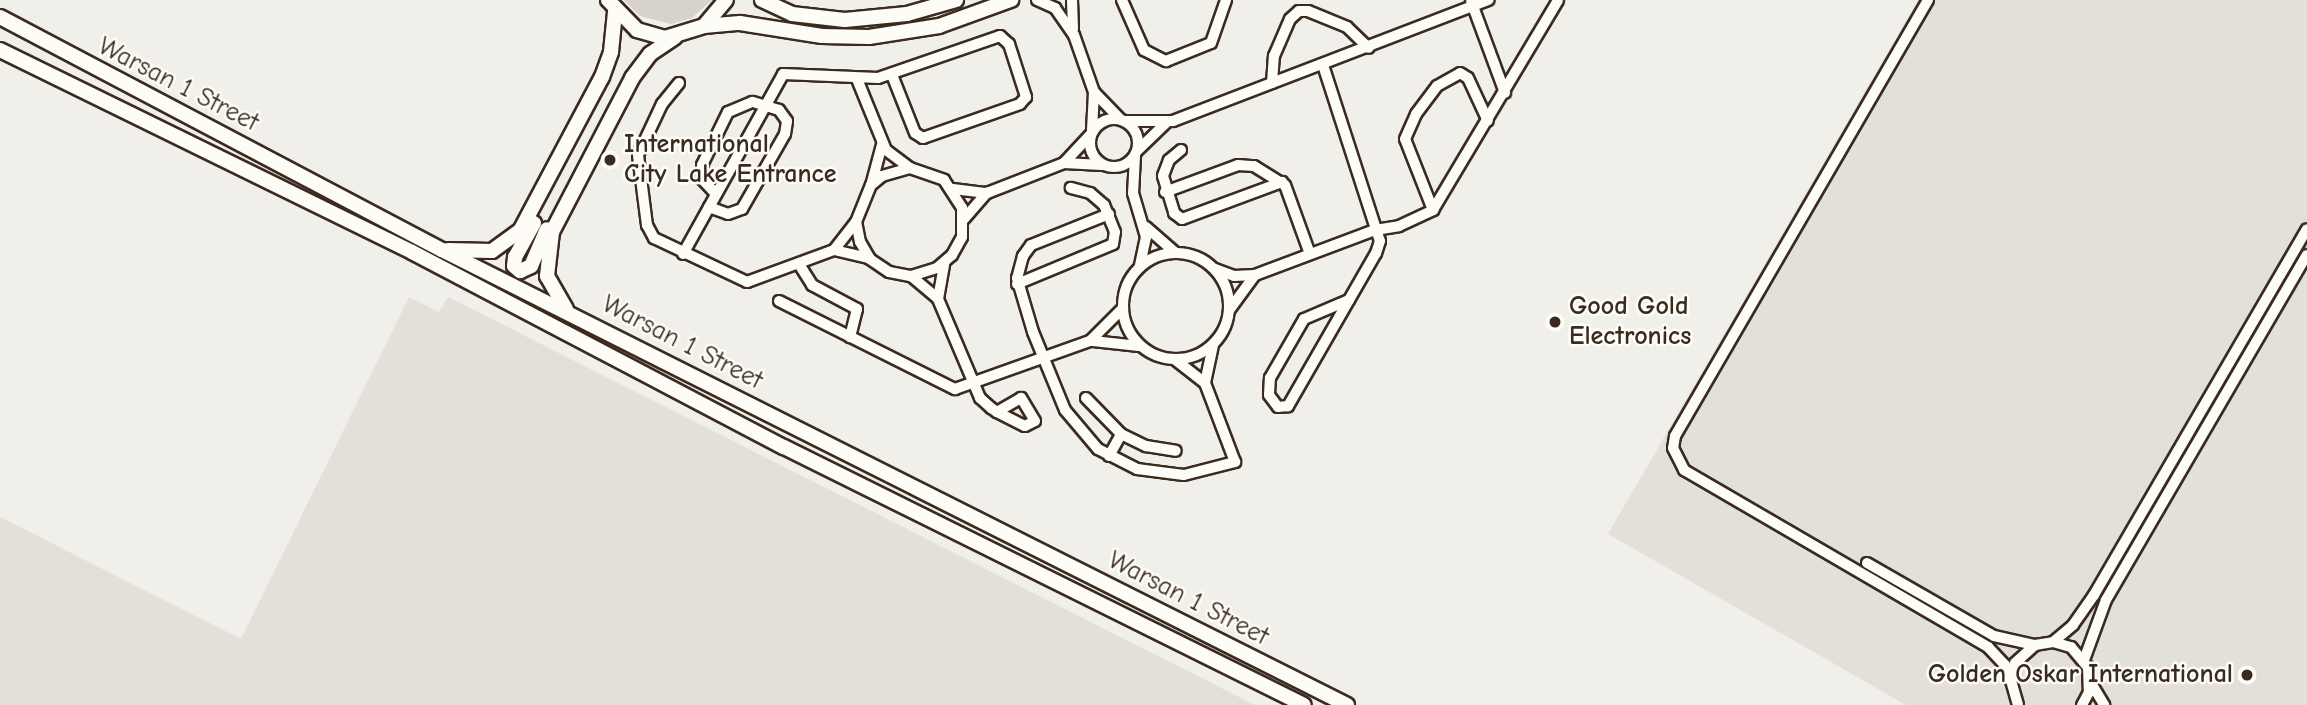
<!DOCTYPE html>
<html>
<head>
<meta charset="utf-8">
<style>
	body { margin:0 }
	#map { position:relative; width:2307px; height:705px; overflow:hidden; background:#f1efea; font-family:"Comic Neue",sans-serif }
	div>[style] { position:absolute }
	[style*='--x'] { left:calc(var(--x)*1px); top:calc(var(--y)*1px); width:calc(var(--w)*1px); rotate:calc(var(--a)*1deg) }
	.built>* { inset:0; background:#e3e0da }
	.green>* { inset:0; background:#d7d2cc }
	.roads { filter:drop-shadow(2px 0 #3b2a1e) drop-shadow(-2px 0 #3b2a1e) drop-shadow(0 2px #3b2a1e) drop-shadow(0 -2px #3b2a1e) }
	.minor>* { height:10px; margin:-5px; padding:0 5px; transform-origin:5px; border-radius:5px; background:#fdfcf7 }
	.minor>.ring { margin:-5px; padding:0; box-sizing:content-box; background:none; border:10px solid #fdfcf7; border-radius:50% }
	.tertiary>* { height:14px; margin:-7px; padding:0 7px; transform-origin:7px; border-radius:7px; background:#fdfcf7 }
	.dots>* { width:19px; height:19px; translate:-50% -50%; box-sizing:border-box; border:4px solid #fdfcf7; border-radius:50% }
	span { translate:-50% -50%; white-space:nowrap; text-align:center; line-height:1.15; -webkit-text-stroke:5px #fdfcf7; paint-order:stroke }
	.street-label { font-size:26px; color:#3b2a1e }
	.poi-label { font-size:26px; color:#3b2a1e; font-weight:700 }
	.left { translate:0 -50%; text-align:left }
	.right { translate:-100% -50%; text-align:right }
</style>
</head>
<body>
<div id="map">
	<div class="built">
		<div style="clip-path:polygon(1918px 0,2307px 0,2307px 705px,1906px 705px,1608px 534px)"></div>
		<div style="clip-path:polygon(409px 297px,439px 312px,448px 297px,1255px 705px,0 705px,0 517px,241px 639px)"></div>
	</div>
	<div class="green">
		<div style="clip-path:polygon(624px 0,712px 0,692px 18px,671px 24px,640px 16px)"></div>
	</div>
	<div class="roads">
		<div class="minor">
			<div style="--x:1037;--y:0;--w:20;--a:24"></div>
			<div style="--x:1055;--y:8;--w:33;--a:55"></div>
			<div style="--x:1074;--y:35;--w:60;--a:70.7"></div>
			<div style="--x:1094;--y:92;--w:38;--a:93"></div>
			<div style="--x:1072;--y:0;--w:29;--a:88"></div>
			<div style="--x:1122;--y:0;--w:55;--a:66.3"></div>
			<div style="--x:1144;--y:50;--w:25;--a:27"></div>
			<div style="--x:1166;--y:61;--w:48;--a:-21.8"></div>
			<div style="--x:1211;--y:43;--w:46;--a:-70.8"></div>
			<div style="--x:1928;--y:0;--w:504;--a:120.13"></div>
			<div style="--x:1675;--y:436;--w:12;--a:99"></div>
			<div style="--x:1673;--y:448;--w:25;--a:63"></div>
			<div style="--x:1684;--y:470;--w:352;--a:30.2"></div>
			<div style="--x:1988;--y:647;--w:25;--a:47"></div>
			<div style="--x:2005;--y:665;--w:17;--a:69"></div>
			<div style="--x:1471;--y:1;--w:98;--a:69.7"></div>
			<div style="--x:1323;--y:65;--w:185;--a:72.1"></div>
			<div style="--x:1380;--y:241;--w:13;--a:108"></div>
			<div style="--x:1376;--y:253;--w:177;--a:119.9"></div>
			<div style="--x:1288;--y:406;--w:10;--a:174"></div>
			<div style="--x:1278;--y:407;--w:15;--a:-127"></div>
			<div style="--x:1269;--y:395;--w:17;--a:-87"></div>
			<div style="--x:1270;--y:378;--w:68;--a:-60"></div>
			<div style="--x:1304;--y:319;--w:49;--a:-22.9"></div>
			<div style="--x:857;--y:79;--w:77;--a:67.8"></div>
			<div style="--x:886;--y:150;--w:30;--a:37"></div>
			<div style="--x:910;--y:168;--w:36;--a:19"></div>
			<div style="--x:944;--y:180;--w:33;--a:57"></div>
			<div style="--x:962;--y:208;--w:29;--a:90"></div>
			<div style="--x:962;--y:237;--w:21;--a:119"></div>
			<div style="--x:952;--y:255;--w:20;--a:139"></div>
			<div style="--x:937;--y:268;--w:28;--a:163"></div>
			<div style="--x:910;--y:276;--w:21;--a:-169"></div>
			<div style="--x:889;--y:272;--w:23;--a:-146"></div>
			<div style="--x:870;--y:259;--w:20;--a:-120"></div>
			<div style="--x:860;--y:242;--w:20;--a:-101"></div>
			<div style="--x:856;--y:222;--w:40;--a:-68"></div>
			<div style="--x:871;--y:185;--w:14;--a:-39"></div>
			<div style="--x:882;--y:176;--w:29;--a:-16"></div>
			<div style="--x:679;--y:83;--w:27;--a:129"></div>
			<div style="--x:662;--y:104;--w:56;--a:115.2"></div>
			<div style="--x:638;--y:155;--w:71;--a:82.7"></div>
			<div style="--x:647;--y:225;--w:15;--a:62"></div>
			<div style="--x:654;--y:238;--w:103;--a:25.3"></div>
			<div style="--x:747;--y:282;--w:93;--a:-20.2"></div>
			<div style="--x:834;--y:250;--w:36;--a:-52"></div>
			<div style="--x:1272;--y:83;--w:27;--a:-86"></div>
			<div style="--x:1274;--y:56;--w:40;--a:-66.6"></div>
			<div style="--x:1290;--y:19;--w:12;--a:-42"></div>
			<div style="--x:1299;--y:11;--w:9;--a:0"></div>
			<div style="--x:1308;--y:11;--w:42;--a:22.3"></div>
			<div style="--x:1347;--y:27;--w:30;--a:44"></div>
			<div style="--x:1094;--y:92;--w:39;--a:46"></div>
			<div class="ring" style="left:1090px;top:119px;width:38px;height:38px"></div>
			<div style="--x:1124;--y:121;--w:49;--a:0"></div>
			<div style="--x:1173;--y:121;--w:338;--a:-21"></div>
			<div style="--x:1138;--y:150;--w:39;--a:-44"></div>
			<div style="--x:1181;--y:150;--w:16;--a:140"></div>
			<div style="--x:1169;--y:160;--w:17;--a:111"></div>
			<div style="--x:1163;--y:176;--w:39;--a:73"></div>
			<div style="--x:1174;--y:213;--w:10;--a:37"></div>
			<div style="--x:1182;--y:219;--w:107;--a:-20.3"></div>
			<div style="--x:1135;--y:156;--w:37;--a:93"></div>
			<div style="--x:1133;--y:193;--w:46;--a:73.5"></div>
			<div style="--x:1146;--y:237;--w:30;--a:102"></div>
			<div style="--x:1064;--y:163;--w:40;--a:-47"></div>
			<div style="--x:872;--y:182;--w:39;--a:-75"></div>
			<div style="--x:953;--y:189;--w:34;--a:7"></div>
			<div style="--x:1165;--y:192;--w:78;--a:-20.3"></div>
			<div style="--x:1238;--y:165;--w:16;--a:4"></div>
			<div style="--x:1254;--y:166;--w:36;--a:32"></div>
			<div style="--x:1285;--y:185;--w:73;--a:70.1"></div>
			<div style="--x:709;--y:207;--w:20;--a:20"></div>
			<div style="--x:728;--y:214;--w:15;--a:-20"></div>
			<div style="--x:742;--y:209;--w:86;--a:-60.2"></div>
			<div style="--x:785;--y:134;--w:13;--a:-81"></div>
			<div style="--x:787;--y:121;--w:14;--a:-126"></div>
			<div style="--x:779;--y:110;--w:28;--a:-163"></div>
			<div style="--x:752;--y:102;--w:26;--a:157"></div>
			<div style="--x:728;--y:112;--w:59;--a:116.1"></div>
			<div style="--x:702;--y:165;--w:15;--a:86"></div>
			<div style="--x:703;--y:180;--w:19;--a:47"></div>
			<div style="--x:1433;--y:210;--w:76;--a:-111.5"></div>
			<div style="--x:1405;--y:139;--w:27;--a:-66"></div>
			<div style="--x:1416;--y:114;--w:35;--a:-53"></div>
			<div style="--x:1437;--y:86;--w:26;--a:-29"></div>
			<div style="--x:1460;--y:73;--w:9;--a:32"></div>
			<div style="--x:1468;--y:78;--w:47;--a:65.1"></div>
			<div style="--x:1109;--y:214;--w:84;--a:158.3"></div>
			<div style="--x:1031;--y:245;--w:14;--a:126"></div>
			<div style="--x:1023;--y:256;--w:23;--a:105"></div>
			<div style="--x:1017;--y:278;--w:56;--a:73.5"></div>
			<div style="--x:1033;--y:332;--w:84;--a:67.7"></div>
			<div style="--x:1065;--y:410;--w:51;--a:49.8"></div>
			<div style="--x:1098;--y:449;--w:44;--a:27.1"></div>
			<div style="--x:1137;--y:469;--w:47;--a:7.3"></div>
			<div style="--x:1184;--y:475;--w:53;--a:-14.3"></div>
			<div style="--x:1235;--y:462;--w:85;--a:-110.8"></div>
			<div style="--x:1205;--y:383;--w:37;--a:-142"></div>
			<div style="--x:964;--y:219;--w:35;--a:-49"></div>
			<div style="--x:987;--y:193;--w:83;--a:-21.3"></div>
			<div style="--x:1064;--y:163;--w:38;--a:3"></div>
			<div style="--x:1146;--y:227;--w:38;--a:41"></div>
			<div style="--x:834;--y:250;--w:36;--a:13"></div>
			<div class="ring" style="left:1123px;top:253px;width:96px;height:96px"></div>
			<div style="--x:683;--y:254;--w:206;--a:-60.9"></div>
			<div style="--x:783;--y:74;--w:95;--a:2.4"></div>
			<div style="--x:878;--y:78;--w:129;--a:-19"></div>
			<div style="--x:1000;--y:36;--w:12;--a:42"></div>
			<div style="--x:1009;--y:44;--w:56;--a:72.2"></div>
			<div style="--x:1026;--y:97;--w:9;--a:131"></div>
			<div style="--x:1020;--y:104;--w:103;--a:160.7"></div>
			<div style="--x:923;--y:138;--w:9;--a:-148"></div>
			<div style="--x:915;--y:133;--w:62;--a:-111.6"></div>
			<div style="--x:799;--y:264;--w:25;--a:58"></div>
			<div style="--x:812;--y:285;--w:51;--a:28.1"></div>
			<div style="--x:857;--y:309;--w:29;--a:104"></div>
			<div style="--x:1215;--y:269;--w:20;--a:20"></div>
			<div style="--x:1234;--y:276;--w:21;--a:-3"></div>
			<div style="--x:1255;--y:275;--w:128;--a:-20.6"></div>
			<div style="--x:1375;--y:230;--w:24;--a:-9"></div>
			<div style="--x:1399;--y:226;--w:38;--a:-25"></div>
			<div style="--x:1433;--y:210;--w:244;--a:-59.2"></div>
			<div style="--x:911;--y:276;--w:35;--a:40"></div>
			<div style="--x:938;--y:299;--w:108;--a:67"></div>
			<div style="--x:980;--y:398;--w:15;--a:42"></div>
			<div style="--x:991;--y:408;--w:7;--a:34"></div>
			<div style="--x:997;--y:412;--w:31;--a:27"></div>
			<div style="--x:1025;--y:426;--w:11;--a:-27"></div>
			<div style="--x:1035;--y:421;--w:27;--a:-121"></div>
			<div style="--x:1021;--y:398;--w:28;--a:150"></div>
			<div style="--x:1017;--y:284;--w:104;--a:-22.6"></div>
			<div style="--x:1113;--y:244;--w:12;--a:-81"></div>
			<div style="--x:1115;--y:232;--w:29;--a:-112"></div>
			<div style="--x:1104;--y:205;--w:18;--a:-139"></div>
			<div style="--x:1090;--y:193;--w:20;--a:-165"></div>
			<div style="--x:938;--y:299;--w:35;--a:-80"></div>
			<div style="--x:779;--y:301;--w:197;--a:26.6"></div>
			<div style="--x:955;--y:389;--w:143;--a:-19.6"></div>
			<div style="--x:1090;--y:341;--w:47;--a:-45"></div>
			<div style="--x:1230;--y:309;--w:42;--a:-53.7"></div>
			<div style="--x:1093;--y:341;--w:46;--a:6.2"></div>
			<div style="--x:1205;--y:383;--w:38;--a:-78"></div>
			<div style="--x:1086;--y:398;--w:50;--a:45.8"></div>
			<div style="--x:1121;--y:434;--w:28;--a:26"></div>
			<div style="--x:1146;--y:446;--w:30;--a:9"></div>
			<div style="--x:1109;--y:456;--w:25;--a:-61"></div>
			<div style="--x:1867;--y:563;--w:146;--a:29.9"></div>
			<div style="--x:1994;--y:636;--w:42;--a:12.4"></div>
			<div style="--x:2053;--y:642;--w:26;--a:-40"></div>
			<div style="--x:2073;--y:625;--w:37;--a:-55"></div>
			<div style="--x:2094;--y:595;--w:423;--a:-59.8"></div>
			<div style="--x:2084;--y:660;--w:64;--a:-69.9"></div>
			<div style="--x:2106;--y:600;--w:399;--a:-59.8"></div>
			<div style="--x:2091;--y:683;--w:26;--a:59"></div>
			<div style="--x:2018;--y:705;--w:25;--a:-106"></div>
			<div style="--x:2011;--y:681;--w:18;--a:-77"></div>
			<div style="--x:2015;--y:663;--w:27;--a:-42"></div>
			<div style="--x:2035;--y:645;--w:18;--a:-9"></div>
			<div style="--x:2053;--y:642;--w:19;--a:16"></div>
			<div style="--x:2071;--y:647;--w:26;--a:50"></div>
			<div style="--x:2088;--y:667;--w:25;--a:88"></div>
			<div style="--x:2089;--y:692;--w:15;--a:118"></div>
		</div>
		<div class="tertiary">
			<div style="--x:608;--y:0;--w:42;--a:46"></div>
			<div style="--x:637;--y:30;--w:29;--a:16"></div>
			<div style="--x:665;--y:38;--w:41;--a:-17.1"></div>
			<div style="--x:704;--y:26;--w:34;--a:-50"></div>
			<div style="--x:762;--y:0;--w:33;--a:25"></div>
			<div style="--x:792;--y:14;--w:53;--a:6.5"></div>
			<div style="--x:845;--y:20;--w:62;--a:-5.5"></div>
			<div style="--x:907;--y:14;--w:51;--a:-15.9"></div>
			<div style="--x:0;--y:17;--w:500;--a:27.8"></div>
			<div style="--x:442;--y:250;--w:1013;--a:26.69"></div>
			<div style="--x:704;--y:26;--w:36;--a:-5"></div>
			<div style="--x:740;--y:23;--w:83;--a:9"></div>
			<div style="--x:822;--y:36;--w:47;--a:1.2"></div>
			<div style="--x:869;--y:37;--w:71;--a:-8.9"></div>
			<div style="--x:939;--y:26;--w:77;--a:-19.9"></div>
			<div style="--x:0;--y:50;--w:459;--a:26.1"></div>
			<div style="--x:412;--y:252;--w:420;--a:27.7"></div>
			<div style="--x:784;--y:447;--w:580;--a:26.39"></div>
			<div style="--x:534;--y:223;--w:39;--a:119"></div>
			<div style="--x:515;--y:257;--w:9;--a:96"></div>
			<div style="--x:514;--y:266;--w:8;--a:40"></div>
			<div style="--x:520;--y:271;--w:12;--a:-24"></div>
			<div style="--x:531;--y:266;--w:40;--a:-66.6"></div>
			<div style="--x:448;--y:250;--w:44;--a:1.3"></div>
			<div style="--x:492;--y:251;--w:34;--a:-36"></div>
			<div style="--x:520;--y:231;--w:174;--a:-62"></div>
			<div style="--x:602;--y:77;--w:27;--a:-70"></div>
			<div style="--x:611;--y:52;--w:40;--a:-84.3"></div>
			<div style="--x:566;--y:309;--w:38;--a:-120"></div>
			<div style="--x:547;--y:276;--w:44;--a:-83.5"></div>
			<div style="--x:552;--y:232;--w:174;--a:-62.5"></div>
			<div style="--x:632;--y:78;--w:30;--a:-53"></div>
			<div style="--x:650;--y:54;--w:30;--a:-34"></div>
		</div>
	</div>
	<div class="dots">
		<div style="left:610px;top:160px;background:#3b2a1e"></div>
		<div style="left:1555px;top:322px;background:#3b2a1e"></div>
		<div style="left:2247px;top:675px;background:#3b2a1e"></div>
	</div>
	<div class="street-label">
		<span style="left:178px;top:85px;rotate:27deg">Warsan 1 Street</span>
		<span style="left:682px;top:343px;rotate:27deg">Warsan 1 Street</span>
		<span style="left:1188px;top:599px;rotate:27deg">Warsan 1 Street</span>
	</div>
	<div class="poi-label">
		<span class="left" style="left:624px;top:160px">International<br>City Lake Entrance</span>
		<span class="left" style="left:1569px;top:322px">Good Gold<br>Electronics</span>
		<span class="right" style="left:2233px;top:675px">Golden Oskar International</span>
	</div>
</div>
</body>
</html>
